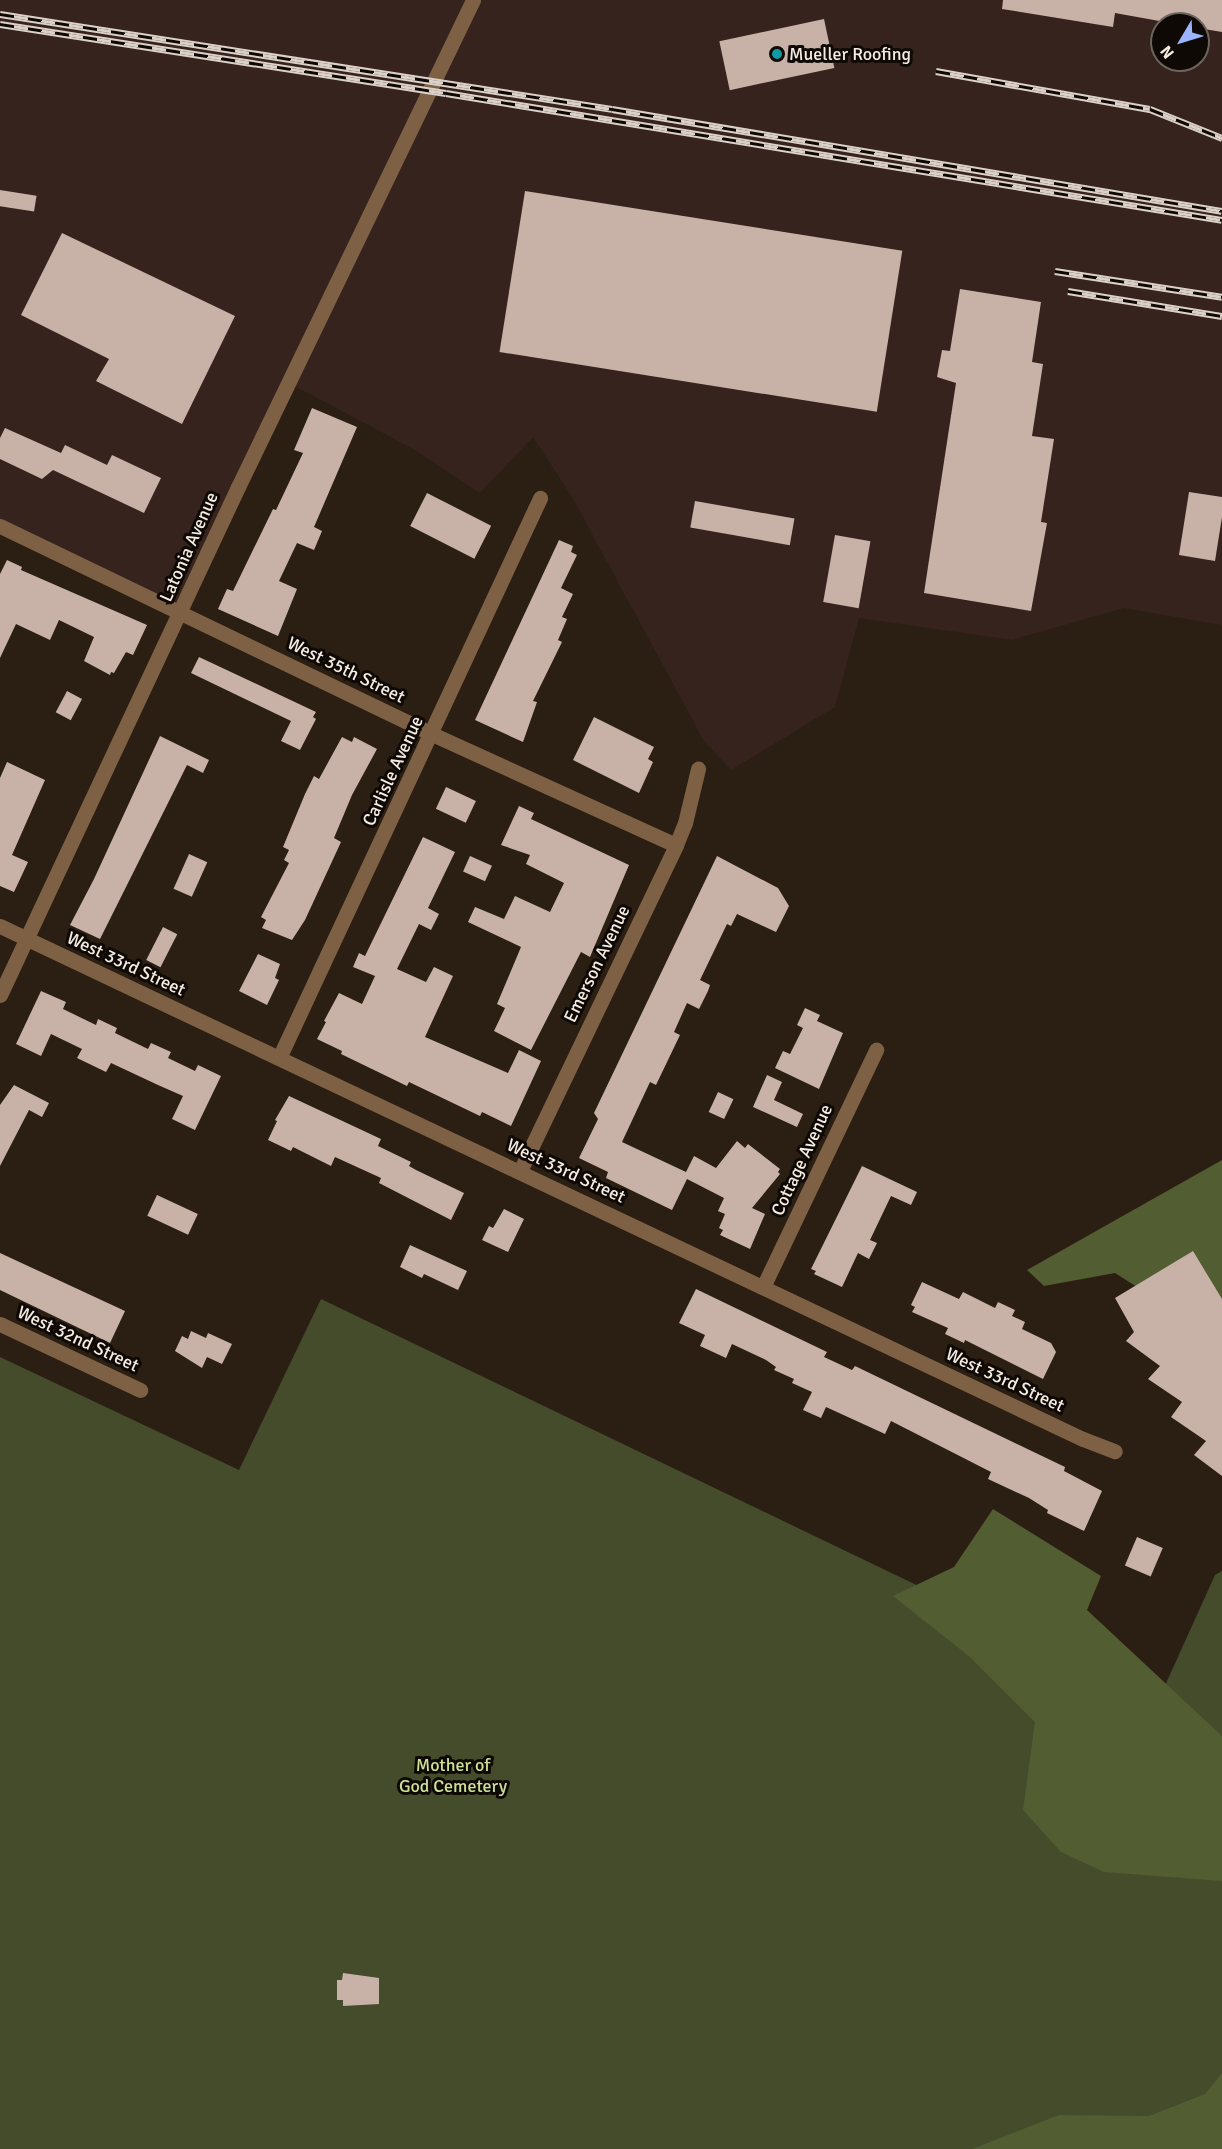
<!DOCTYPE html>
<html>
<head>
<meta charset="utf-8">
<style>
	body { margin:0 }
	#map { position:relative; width:1222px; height:2149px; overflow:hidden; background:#2b1e12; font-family:Signika,sans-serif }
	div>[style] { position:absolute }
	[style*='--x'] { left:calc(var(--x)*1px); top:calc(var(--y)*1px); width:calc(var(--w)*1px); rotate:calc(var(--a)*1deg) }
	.industrial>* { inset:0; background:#36231e }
	.green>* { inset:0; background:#444c2c }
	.forest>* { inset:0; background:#525d32 }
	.building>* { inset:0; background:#c8b2a8; transform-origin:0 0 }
	.minor>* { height:15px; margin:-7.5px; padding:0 7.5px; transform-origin:7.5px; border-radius:7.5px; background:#7e6144 }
	.tertiary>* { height:15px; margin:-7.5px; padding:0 7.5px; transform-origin:7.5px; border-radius:7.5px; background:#7e6144 }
	.rail>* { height:7px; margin-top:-3.5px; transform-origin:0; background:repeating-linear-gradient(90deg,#0f0905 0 14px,#dbd1c9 0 28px); box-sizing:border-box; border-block:2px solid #dbd1c9 }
	.dots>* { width:16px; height:16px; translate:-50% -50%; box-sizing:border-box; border:3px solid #0f0905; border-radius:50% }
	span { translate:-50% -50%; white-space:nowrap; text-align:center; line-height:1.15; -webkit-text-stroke:6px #0f0905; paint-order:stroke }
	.poi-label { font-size:18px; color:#f5ece4 }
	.left { translate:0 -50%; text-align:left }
	.street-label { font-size:18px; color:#f5ece4 }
	.park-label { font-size:18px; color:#cde098 }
	.north { position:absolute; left:1150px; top:12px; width:60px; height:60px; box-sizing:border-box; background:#0f0905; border:2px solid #6b645e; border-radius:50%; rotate:232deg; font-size:16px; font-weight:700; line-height:24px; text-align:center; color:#f5ece4 }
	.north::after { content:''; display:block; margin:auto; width:21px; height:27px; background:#9bb5fd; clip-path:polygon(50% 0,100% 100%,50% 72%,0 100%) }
</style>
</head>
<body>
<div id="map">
	<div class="industrial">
		<div style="clip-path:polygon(evenodd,0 0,1222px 0,1222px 625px,1124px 608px,1012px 640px,859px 618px,835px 707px,731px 770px,704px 741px,572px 497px,533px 437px,480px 493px,415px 450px,289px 383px,181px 612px,0 526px,0 0,1162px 24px,1198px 24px,1198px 60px,1162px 60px,1162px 24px)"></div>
	</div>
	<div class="green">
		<div style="clip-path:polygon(321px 1299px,1158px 1701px,1215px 1575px,1222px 1571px,1222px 2149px,0 2149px,0 1357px,239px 1470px)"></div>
	</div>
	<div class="forest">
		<div style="clip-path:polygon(1222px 1160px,1222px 1341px,1115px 1273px,1044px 1286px,1027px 1270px)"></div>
		<div style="clip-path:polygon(993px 1509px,1101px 1576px,1087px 1610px,1222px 1736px,1222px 1881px,1104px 1872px,1061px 1852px,1023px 1810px,1035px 1722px,970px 1657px,893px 1596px,954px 1567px)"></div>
		<div style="clip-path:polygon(1222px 2073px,1222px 2149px,972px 2149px,1059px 2115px,1149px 2116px,1205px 2094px)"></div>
	</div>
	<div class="building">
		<div style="clip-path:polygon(1003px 0,1222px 0,1222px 32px,1198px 28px,1198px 24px,1176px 24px,1115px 13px,1113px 27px,1002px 9px)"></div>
		<div style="left:824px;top:19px;width:50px;height:107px;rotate:78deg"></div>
		<div style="left:0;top:190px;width:37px;height:16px;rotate:9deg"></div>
		<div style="left:525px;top:191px;width:382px;height:163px;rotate:9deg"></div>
		<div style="clip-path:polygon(62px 233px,235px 316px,182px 424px,96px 381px,109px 359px,21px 315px)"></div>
		<div style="clip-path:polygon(960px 289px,1041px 302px,1032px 362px,1043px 364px,1032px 436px,1054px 439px,1041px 522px,1047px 523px,1031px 611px,924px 593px,956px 383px,937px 377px,942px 350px,950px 351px)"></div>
		<div style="clip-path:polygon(312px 408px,357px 427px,314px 527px,322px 531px,314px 550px,297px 543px,279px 581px,297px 589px,278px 636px,218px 609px,227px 589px,233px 591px,273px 509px,276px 510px,303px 453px,294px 450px)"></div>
		<div style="clip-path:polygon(5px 428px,61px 453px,65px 445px,107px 465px,112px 455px,161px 478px,144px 513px,53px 470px,42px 479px,0 459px,0 438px)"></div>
		<div style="clip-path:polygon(1189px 492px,1222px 497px,1222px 517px,1215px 561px,1179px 555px)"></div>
		<div style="left:427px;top:493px;width:72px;height:37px;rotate:27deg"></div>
		<div style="left:695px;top:501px;width:101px;height:27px;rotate:10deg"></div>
		<div style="left:835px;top:535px;width:36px;height:68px;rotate:10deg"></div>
		<div style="clip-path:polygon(559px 540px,573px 546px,571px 552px,577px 555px,561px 588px,573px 594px,562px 617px,567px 619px,558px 640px,562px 642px,533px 701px,537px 702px,523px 742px,475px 720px)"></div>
		<div style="clip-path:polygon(7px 560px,22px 567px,21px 570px,147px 625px,133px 655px,126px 652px,114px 673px,111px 672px,110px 675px,84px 661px,94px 637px,59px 620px,50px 640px,16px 624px,0 658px,0 574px)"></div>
		<div style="clip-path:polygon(199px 657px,316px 712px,313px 717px,316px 719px,300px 750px,281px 741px,291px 721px,191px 673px)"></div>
		<div style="left:67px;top:691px;width:17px;height:24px;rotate:28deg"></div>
		<div style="clip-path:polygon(594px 717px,654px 747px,648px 759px,653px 762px,639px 793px,573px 760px)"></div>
		<div style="clip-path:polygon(160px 736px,209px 760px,203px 773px,187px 765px,100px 939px,70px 925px,94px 879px)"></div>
		<div style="clip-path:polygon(342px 737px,352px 742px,354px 737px,377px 749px,352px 795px,334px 838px,341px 842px,305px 920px,292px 940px,262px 928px,266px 920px,261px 917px,289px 863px,284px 860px,289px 850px,283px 847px,305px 794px,314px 776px,319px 779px)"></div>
		<div style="clip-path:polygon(7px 762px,45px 780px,12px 855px,28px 862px,14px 892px,0 886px,0 778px)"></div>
		<div style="left:446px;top:787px;width:33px;height:24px;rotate:25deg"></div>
		<div style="clip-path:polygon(519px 806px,534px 813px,531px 819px,629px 865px,590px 957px,581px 952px,531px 1050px,494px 1031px,505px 1008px,497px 1004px,521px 947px,468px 922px,475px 907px,504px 919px,515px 896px,550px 912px,564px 883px,526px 864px,530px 855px,501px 845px)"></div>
		<div style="clip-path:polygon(423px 837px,455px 852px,428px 908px,439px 914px,431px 930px,419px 924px,397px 969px,426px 982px,434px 967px,453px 976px,425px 1037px,508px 1073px,519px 1050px,541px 1061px,511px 1126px,482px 1112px,480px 1116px,409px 1082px,407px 1086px,341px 1054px,342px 1051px,317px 1039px,326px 1022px,324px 1021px,339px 993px,362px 1004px,375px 976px,353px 967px,359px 953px,365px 956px)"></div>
		<div style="left:189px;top:854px;width:20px;height:38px;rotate:24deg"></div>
		<div style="left:470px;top:856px;width:24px;height:17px;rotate:24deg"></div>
		<div style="clip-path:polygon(717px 856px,778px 888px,789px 906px,776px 932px,737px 914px,731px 926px,727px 924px,700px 980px,710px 985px,708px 991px,699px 1009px,687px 1003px,674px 1032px,680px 1035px,656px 1085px,650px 1082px,622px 1142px,686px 1172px,694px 1156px,716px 1168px,737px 1141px,745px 1148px,748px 1144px,780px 1169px,778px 1172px,780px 1174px,752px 1208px,765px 1214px,750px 1249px,720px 1235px,723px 1230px,719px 1228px,725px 1214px,718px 1211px,724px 1198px,687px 1179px,672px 1210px,606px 1178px,608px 1172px,579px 1158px,598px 1119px,594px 1113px)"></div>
		<div style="left:163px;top:927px;width:16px;height:37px;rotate:27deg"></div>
		<div style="clip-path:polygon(258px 954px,280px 964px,275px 978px,279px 980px,267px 1005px,239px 991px)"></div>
		<div style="clip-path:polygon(41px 991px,66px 1002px,63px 1009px,96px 1025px,98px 1019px,117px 1028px,115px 1033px,148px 1049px,151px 1043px,171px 1052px,168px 1058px,195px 1071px,198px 1065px,221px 1076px,195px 1130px,172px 1119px,183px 1096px,158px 1085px,111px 1063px,106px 1072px,77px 1058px,82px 1049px,51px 1034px,41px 1056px,16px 1044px)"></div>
		<div style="clip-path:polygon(805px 1008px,820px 1015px,817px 1021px,843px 1033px,819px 1089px,775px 1068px,783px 1051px,790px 1054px,803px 1028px,797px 1025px)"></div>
		<div style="clip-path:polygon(767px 1075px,782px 1082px,774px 1100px,803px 1114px,797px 1127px,753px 1107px)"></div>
		<div style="clip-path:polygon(14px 1085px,49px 1103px,42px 1117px,29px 1110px,0 1166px,0 1105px)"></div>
		<div style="left:718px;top:1092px;width:17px;height:22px;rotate:25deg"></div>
		<div style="clip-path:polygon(289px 1096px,381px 1139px,378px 1146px,411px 1162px,409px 1166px,416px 1170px,464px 1193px,451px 1220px,379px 1183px,381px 1178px,335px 1157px,331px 1166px,293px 1147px,291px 1151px,268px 1140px,277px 1121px,275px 1120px)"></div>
		<div style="clip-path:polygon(862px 1166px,917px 1192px,911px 1205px,891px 1196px,870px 1240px,877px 1243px,869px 1259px,858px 1253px,842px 1287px,814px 1274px,816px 1271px,811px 1269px)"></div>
		<div style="left:157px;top:1195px;width:45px;height:23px;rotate:25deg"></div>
		<div style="clip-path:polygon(504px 1209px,524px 1219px,508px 1252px,482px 1240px,489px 1226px,493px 1228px)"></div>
		<div style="clip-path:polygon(410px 1245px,467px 1271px,458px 1290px,424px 1274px,422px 1278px,400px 1267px)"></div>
		<div style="clip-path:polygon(1193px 1251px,1222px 1299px,1222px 1476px,1194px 1455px,1206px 1441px,1171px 1417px,1182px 1402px,1148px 1379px,1160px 1366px,1126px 1341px,1134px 1332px,1115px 1298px)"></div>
		<div style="clip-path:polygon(0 1253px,125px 1311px,110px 1343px,0 1290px)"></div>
		<div style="clip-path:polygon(922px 1282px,959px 1299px,963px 1292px,995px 1308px,998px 1302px,1015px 1310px,1012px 1316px,1025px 1322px,1022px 1329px,1051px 1343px,1056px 1352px,1043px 1379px,965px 1340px,964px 1343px,945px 1334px,948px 1328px,912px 1312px,915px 1307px,911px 1305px)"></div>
		<div style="clip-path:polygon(696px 1289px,827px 1352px,824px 1357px,852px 1370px,855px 1366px,1065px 1467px,1064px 1471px,1102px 1491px,1084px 1531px,1047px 1513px,1048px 1510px,1029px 1498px,988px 1479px,991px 1472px,891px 1421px,885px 1434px,826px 1407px,821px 1418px,803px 1410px,812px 1392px,792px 1383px,794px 1379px,774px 1370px,776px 1367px,766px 1360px,732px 1344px,726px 1358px,700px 1346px,705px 1335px,679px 1323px)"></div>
		<div style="clip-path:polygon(191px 1331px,206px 1338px,208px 1333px,232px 1344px,222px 1364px,207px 1357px,202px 1368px,175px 1351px,182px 1336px,188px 1339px)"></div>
		<div style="left:1137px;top:1537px;width:28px;height:31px;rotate:23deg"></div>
		<div style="clip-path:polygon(343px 1973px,379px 1978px,379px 2004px,343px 2006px,343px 2000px,337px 2000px,337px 1980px,342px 1980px)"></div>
	</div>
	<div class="minor">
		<div style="--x:0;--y:526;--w:479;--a:25.7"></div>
		<div style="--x:432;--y:734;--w:268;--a:24.5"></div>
		<div style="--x:0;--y:926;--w:1198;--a:25.35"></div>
		<div style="--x:1083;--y:1439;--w:34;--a:21"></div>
		<div style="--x:279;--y:1058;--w:618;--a:-65.01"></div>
		<div style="--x:520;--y:1171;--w:361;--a:-64.4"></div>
		<div style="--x:676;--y:845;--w:24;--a:-68"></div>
		<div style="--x:685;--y:823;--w:56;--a:-76.5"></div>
		<div style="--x:763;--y:1287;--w:263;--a:-64.5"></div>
		<div style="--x:0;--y:1324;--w:155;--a:25.2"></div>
	</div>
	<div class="tertiary">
		<div style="--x:0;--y:995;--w:561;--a:-64.9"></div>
		<div style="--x:238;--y:487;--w:541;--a:-64.24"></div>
	</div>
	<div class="rail">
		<div style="--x:0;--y:14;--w:619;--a:8.82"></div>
		<div style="--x:612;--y:109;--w:618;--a:9.49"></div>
		<div style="--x:0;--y:24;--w:451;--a:8.8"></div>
		<div style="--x:446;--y:93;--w:786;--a:9.29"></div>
		<div style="--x:936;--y:71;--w:217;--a:10.1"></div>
		<div style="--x:1150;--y:109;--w:78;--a:21.9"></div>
		<div style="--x:1055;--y:271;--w:169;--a:8.8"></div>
		<div style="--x:1068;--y:291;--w:156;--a:9.2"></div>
	</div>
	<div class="dots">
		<div style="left:777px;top:54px;background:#0f9aa8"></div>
	</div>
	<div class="poi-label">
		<span class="left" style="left:789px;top:54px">Mueller Roofing</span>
	</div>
	<div class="street-label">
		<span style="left:189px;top:547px;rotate:-66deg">Latonia Avenue</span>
		<span style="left:346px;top:670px;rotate:26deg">West 35th Street</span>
		<span style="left:393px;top:771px;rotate:-65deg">Carlisle Avenue</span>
		<span style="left:126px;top:964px;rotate:25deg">West 33rd Street</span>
		<span style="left:597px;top:964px;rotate:-64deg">Emerson Avenue</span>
		<span style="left:802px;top:1160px;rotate:-65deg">Cottage Avenue</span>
		<span style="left:566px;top:1171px;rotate:25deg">West 33rd Street</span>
		<span style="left:78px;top:1339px;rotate:25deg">West 32nd Street</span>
		<span style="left:1005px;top:1380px;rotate:25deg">West 33rd Street</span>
	</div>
	<div class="park-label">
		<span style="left:453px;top:1776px">Mother of<br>God Cemetery</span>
	</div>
	<div class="north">N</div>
</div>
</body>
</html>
